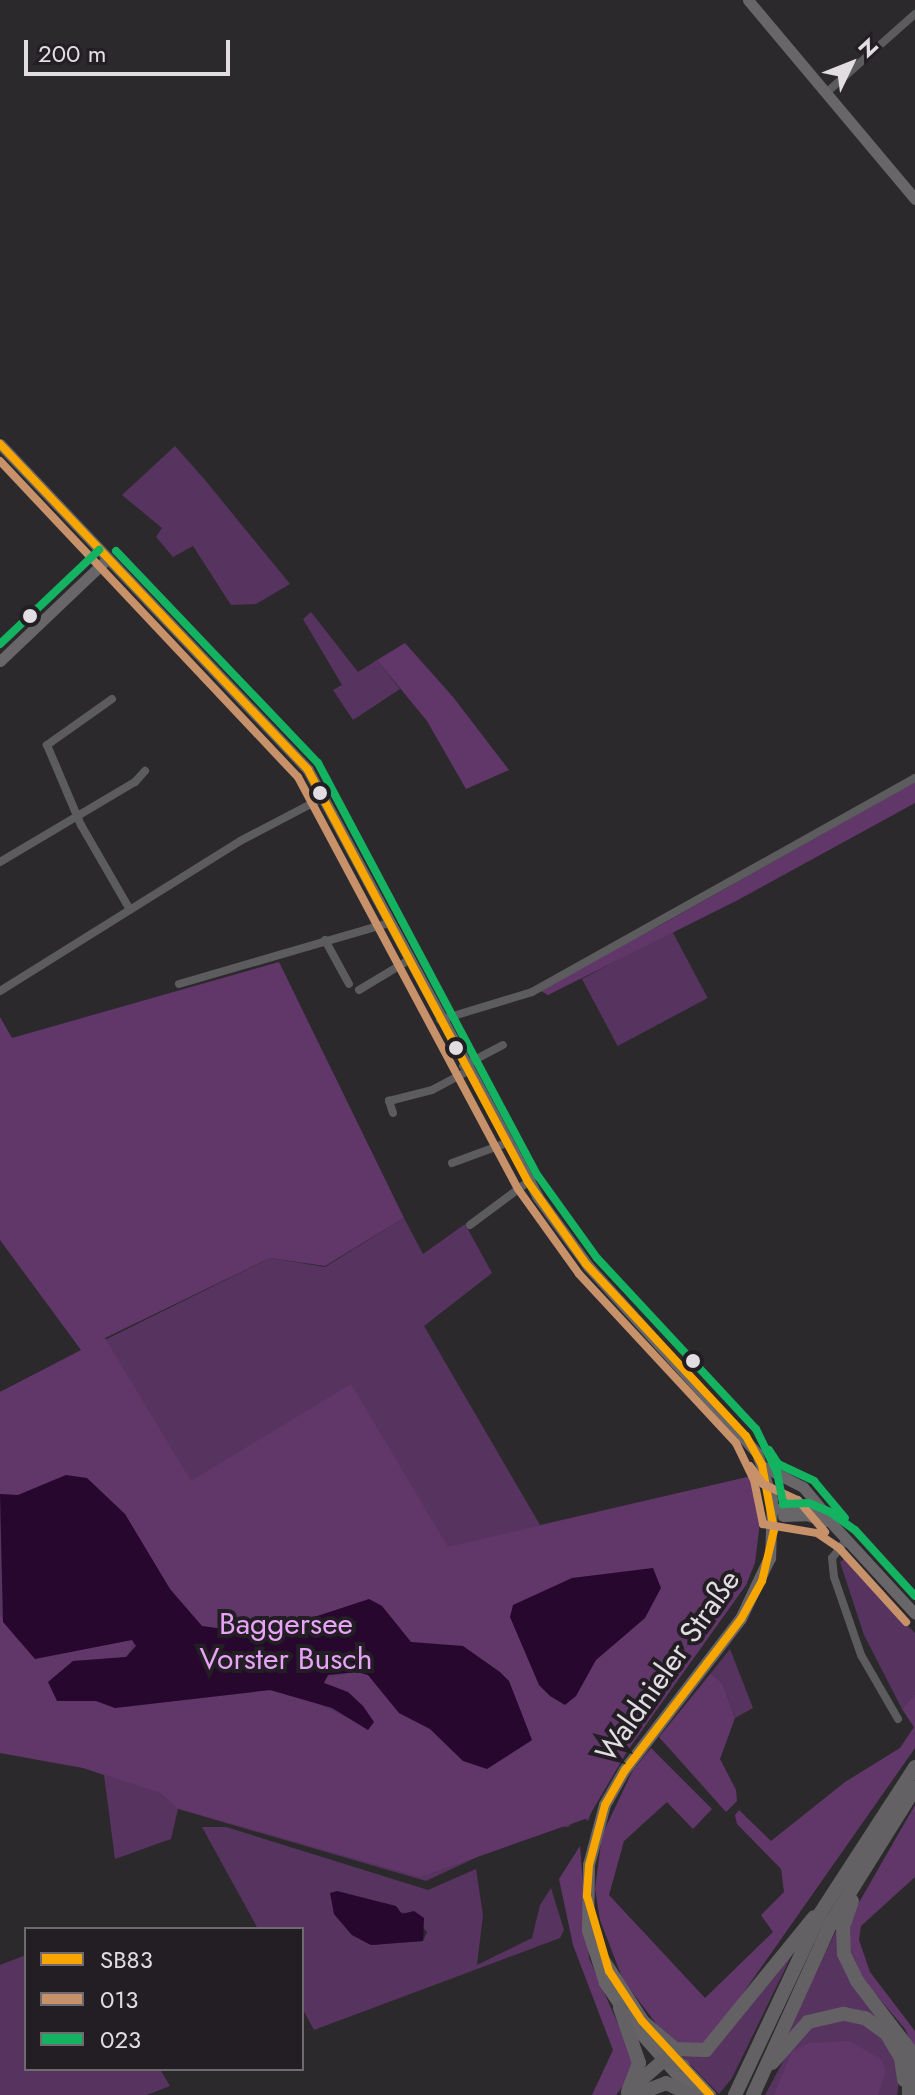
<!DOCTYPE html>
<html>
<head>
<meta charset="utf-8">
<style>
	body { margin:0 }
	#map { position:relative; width:915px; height:2095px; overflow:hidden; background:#2c292d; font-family:Jost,sans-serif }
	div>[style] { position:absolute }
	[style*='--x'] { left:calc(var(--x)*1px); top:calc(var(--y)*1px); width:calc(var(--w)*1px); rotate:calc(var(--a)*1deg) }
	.green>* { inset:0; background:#57335f; transform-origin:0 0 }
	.forest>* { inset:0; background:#61376a }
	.water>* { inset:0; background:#27072e }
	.street>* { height:8px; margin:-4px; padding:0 4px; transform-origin:4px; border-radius:4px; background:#5c5b5d }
	.secondary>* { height:11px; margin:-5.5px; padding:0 5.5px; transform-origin:5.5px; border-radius:5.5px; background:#686668 }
	.primary>* { height:12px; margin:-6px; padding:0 6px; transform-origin:6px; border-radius:6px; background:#676467 }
	.highway>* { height:14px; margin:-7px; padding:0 7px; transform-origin:7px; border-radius:7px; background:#636164 }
	.bus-1>* { height:8px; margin:-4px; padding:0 4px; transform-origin:4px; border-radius:4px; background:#f7a600 }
	.bus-2>* { height:8px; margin:-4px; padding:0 4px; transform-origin:4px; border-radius:4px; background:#c7916a }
	.bus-3>* { height:8px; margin:-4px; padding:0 4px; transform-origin:4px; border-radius:4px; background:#13b361 }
	.dots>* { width:22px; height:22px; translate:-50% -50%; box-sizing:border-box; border:4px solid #231e24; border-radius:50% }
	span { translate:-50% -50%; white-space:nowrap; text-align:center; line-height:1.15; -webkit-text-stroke:8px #231e24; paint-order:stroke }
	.park-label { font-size:30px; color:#e8a2f7 }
	.street-label { font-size:30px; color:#e1dde1 }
	.legend { position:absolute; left:24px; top:1927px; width:280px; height:144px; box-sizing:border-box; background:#231e24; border:2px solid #6f6a70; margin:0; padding:10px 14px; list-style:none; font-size:24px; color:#e1dde1 }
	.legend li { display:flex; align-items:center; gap:16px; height:40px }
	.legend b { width:40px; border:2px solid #6f6a70 }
	.north { position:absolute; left:811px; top:24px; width:80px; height:80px; -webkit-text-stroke:6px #231e24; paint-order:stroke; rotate:47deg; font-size:22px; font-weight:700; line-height:32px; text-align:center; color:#e1dde1 }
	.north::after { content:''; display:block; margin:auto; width:28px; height:36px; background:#e1dde1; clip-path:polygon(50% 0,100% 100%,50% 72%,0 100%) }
	.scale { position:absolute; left:24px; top:40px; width:206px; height:36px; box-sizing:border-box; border:4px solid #e1dde1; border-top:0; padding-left:10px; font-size:24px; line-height:28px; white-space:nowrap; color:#e1dde1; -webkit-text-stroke:6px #231e24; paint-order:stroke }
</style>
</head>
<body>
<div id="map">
	<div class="green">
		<div style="clip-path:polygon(175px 446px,205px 480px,290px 584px,256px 604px,231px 605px,193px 546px,173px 557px,156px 537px,162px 528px,122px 495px)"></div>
		<div style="clip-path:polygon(311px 612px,358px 672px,377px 660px,400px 689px,353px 720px,333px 690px,342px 685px,303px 619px)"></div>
		<div style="left:672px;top:931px;width:76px;height:102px;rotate:62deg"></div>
		<div style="clip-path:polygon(404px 1218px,423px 1254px,465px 1224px,492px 1273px,424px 1326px,540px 1525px,752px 1476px,761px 1516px,746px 1585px,603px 1781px,588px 1821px,581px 1816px,568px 1827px,546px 1825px,426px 1881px,178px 1809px,171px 1839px,115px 1859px,104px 1775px,0 1736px,0 1392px,270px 1258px,325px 1267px)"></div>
		<div style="clip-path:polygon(844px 1559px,915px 1633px,915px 1694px,902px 1709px,864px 1635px,840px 1562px)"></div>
		<div style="clip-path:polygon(730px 1649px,753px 1708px,735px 1718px,723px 1684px,711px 1673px)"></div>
		<div style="clip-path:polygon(evenodd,202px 1827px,226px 1827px,428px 1890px,476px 1869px,483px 1915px,477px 1965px,532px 1938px,540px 1905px,551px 1888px,564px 1930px,560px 1938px,314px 2030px,302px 2008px,302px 1929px,258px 1929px,202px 1827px,333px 1900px,411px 1914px,427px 1932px,423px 1941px,371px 1945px,352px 1935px,334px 1914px,333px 1900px)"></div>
		<div style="clip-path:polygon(841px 1921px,900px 2047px,850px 2010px,812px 2015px,781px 2043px)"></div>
		<div style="clip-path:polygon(804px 1930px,732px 2078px,719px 2094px,682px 2056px)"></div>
		<div style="clip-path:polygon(26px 1955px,26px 2069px,160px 2069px,170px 2086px,147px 2095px,0 2095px,0 1965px)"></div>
		<div style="clip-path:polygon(844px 2017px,865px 2023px,888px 2042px,900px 2075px,897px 2095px,765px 2095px,794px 2041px,810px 2028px)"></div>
	</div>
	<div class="forest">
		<div style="clip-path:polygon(405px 643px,453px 697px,509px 770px,466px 789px,427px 721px,377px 660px)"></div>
		<div style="clip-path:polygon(915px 782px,915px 803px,736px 901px,548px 995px,534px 987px,659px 926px)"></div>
		<div style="clip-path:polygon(evenodd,279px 962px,404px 1218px,325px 1266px,270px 1258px,105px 1338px,191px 1481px,351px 1384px,448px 1547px,752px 1476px,761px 1513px,755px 1563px,746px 1585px,628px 1750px,588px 1818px,420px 1877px,177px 1808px,161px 1793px,83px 1768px,0 1753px,0 1615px,18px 1641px,134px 1641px,127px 1657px,73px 1661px,65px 1668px,57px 1701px,96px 1701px,115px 1708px,270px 1690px,307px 1698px,349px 1719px,337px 1687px,324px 1683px,325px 1678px,357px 1672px,368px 1675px,399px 1713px,430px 1729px,463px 1761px,487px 1768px,532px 1741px,509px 1681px,463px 1646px,411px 1642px,382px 1606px,369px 1599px,287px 1626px,238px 1631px,202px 1626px,170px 1589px,125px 1514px,66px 1475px,18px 1495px,0 1494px,0 1392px,81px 1350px,0 1240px,0 1017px,12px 1038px,279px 962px,513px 1605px,645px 1618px,596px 1660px,539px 1685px,511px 1618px,513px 1605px)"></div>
		<div style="clip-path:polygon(711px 1673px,723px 1684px,735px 1718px,720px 1759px,736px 1790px,737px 1801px,726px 1812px,659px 1737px)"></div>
		<div style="clip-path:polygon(915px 1694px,915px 1748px,713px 2036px,700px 2047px,684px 2048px,664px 2034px,623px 1980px,600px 1920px,595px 1889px,602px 1835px,633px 1770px,651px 1748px,712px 1809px,693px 1829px,667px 1802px,624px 1841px,609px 1895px,705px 1998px,773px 1932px,761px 1915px,784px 1892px,781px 1869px,737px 1824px,735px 1815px,739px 1810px,771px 1841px,845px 1782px,900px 1748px,914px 1727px,902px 1709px)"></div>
		<div style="clip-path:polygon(915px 1805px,915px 1877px,861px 1926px,859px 1940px,870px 1972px,915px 2031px,915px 2051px,905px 2029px,863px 1979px,848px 1940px,853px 1913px)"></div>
		<div style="clip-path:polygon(580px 1846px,589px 1958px,633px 2058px,630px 2077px,616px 2095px,592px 2095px,613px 2050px,573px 1945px,559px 1879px)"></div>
		<div style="clip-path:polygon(850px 2041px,882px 2060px,886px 2071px,878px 2095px,774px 2095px,792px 2051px,809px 2043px)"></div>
	</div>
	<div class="water">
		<div style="clip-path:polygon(66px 1475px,87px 1478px,125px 1514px,170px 1589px,202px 1626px,238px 1631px,287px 1626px,369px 1599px,382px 1606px,411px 1642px,463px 1646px,500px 1672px,509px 1681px,532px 1740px,487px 1769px,463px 1761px,430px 1729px,399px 1713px,368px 1675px,357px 1672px,328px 1675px,324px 1683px,348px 1692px,363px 1706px,374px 1722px,368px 1730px,332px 1708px,270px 1690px,115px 1708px,96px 1701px,57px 1701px,48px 1682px,73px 1661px,126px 1657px,136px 1646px,132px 1640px,35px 1659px,3px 1622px,0 1494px,18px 1495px)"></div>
		<div style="clip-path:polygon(653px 1568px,661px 1588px,645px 1618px,596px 1660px,576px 1696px,565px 1705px,550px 1696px,539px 1685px,510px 1617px,513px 1605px,572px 1578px)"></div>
		<div style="clip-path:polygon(337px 1891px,396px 1906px,402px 1914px,414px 1911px,424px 1918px,423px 1941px,371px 1945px,352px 1935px,334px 1914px,330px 1893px)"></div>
	</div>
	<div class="street">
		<div style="--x:826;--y:93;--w:119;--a:-41.6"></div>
		<div style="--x:112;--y:699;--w:80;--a:144.7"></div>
		<div style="--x:47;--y:745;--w:87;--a:67"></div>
		<div style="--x:81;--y:825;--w:98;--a:60"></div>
		<div style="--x:0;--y:862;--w:157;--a:-30.7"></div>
		<div style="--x:135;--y:782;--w:15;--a:-48"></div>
		<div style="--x:325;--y:940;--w:50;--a:61.4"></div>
		<div style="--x:179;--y:984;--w:219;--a:-16.2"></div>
		<div style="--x:359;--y:990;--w:58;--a:-31"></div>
		<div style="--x:0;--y:991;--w:283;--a:-32"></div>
		<div style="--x:240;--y:841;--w:95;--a:-27.6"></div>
		<div style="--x:440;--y:1020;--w:96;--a:-16.9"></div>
		<div style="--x:532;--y:992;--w:439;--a:-29.2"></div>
		<div style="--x:463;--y:1066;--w:45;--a:-27.7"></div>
		<div style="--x:393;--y:1113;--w:13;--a:-108"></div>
		<div style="--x:389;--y:1101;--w:44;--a:-14.3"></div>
		<div style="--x:432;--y:1090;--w:38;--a:-28"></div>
		<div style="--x:452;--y:1163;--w:58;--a:-20.3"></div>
		<div style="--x:470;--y:1225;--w:72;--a:-36.6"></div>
		<div style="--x:847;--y:1539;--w:24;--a:128"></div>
		<div style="--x:832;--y:1558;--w:19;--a:84"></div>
		<div style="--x:834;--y:1577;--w:83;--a:70.9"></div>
		<div style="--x:861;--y:1655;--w:74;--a:60"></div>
	</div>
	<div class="secondary">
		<div style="--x:748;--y:0;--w:260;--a:50"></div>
		<div style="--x:0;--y:444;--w:448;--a:46.6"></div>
		<div style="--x:308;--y:770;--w:484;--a:61.7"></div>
		<div style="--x:537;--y:1196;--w:87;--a:53.9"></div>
		<div style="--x:588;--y:1266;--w:252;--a:47.9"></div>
		<div style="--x:757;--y:1453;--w:48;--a:71.9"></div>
		<div style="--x:772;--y:1499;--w:59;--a:91.9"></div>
		<div style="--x:0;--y:661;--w:148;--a:-43.6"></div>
		<div style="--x:764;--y:1467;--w:44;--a:27.1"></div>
		<div style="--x:803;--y:1487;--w:31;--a:50"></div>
		<div style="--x:773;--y:1509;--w:33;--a:-3"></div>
		<div style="--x:806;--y:1507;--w:20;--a:24"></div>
		<div style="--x:824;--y:1515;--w:134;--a:47.4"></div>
		<div style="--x:783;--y:1516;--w:24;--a:-2"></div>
		<div style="--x:807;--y:1515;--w:18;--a:22"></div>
	</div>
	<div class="primary">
		<div style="--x:604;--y:1960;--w:81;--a:57.1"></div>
		<div style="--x:676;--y:2059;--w:50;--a:46.6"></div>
		<div style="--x:695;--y:2095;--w:92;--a:-131.5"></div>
		<div style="--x:634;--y:2026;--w:52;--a:-124"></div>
		<div style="--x:605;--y:1983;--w:55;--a:-108.1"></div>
		<div style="--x:588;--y:1931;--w:66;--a:-89.1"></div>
		<div style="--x:589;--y:1865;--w:62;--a:-75.1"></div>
		<div style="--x:605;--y:1805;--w:40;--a:-60.3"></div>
		<div style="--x:625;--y:1770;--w:190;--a:-52.5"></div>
		<div style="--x:741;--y:1619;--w:68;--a:-64.6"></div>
	</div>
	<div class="highway">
		<div style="--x:852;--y:1901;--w:28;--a:109"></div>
		<div style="--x:843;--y:1927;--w:27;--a:88"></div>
		<div style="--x:844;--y:1954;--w:30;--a:64"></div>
		<div style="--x:857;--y:1981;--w:86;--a:52.6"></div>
		<div style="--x:909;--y:2049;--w:46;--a:90"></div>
		<div style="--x:620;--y:2008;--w:58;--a:70.9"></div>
		<div style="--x:639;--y:2063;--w:31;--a:111"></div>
		<div style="--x:642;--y:2021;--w:43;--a:40.3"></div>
		<div style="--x:675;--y:2049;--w:31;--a:2"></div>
		<div style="--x:706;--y:2050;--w:171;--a:-50.9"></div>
		<div style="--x:772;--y:2063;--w:55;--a:-48.7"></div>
		<div style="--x:808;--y:2022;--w:37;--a:-13"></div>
		<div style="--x:844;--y:2014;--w:21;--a:11"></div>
		<div style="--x:865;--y:2018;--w:26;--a:36"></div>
		<div style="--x:886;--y:2033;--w:29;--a:59"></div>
		<div style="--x:901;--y:2058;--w:22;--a:82"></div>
		<div style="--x:634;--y:2086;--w:40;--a:-41"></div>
		<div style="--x:664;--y:2060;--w:20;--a:18"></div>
		<div style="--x:635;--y:2095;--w:33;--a:-21"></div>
		<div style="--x:666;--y:2083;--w:29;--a:25"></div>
		<div style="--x:735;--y:2095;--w:202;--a:-64.8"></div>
		<div style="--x:821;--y:1912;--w:173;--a:-57"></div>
		<div style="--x:753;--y:2095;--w:191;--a:-65.6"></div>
		<div style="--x:832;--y:1921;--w:157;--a:-58"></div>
	</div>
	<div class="bus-1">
		<div style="--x:0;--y:444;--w:448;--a:46.6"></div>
		<div style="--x:308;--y:770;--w:467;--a:61.9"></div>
		<div style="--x:528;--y:1182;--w:100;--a:54.7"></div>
		<div style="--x:586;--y:1264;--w:235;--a:47.1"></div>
		<div style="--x:746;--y:1436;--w:33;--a:61"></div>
		<div style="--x:762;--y:1465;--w:66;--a:79.5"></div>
		<div style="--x:774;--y:1530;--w:52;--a:103.2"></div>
		<div style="--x:762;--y:1581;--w:43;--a:118.9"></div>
		<div style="--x:741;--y:1619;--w:190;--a:127.5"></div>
		<div style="--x:625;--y:1770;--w:40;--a:119.7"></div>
		<div style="--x:605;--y:1805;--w:62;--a:104.9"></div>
		<div style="--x:589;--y:1865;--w:31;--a:94"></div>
		<div style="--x:587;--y:1896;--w:78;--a:73.7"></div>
		<div style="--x:609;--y:1971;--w:60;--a:56.6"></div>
		<div style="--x:642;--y:2021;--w:100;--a:47.4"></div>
	</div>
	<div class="bus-2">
		<div style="--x:0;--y:461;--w:434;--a:46.7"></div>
		<div style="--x:298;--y:777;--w:467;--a:61.9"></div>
		<div style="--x:518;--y:1189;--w:105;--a:54.3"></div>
		<div style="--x:579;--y:1274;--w:231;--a:47.1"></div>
		<div style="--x:736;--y:1443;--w:41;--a:64.1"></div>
		<div style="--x:754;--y:1480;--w:45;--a:78.4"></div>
		<div style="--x:763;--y:1524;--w:55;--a:9.5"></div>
		<div style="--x:817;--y:1533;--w:27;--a:34"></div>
		<div style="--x:839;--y:1548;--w:100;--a:47.8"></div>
		<div style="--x:750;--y:1466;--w:22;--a:54"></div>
		<div style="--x:763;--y:1484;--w:38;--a:25"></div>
		<div style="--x:798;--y:1500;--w:42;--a:49.8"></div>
	</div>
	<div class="bus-3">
		<div style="--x:116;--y:551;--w:293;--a:46.4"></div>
		<div style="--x:318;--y:763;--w:468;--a:62"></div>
		<div style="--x:538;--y:1176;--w:101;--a:54.3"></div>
		<div style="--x:597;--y:1258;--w:233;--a:47.1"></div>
		<div style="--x:756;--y:1429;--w:48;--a:64"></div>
		<div style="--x:777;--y:1472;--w:33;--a:79"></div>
		<div style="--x:783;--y:1504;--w:26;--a:-2"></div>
		<div style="--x:809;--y:1503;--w:23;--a:23"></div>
		<div style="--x:830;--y:1512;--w:31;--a:36"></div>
		<div style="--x:855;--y:1530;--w:89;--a:47.7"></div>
		<div style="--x:0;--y:644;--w:137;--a:-43.5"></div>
		<div style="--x:769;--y:1450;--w:17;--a:57"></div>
		<div style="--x:778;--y:1464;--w:40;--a:25"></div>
		<div style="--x:814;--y:1481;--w:48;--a:50"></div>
	</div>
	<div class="dots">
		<div style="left:30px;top:616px;background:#e1dde1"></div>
		<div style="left:320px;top:793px;background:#e1dde1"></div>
		<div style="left:456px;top:1048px;background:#e1dde1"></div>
		<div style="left:693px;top:1361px;background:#e1dde1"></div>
	</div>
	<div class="park-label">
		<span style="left:286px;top:1641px">Baggersee<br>Vorster Busch</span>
	</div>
	<div class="street-label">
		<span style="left:668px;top:1666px;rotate:-55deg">Waldnieler Straße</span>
	</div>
	<ul class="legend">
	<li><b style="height:10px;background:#f7a600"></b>SB83</li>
	<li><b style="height:10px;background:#c7916a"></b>013</li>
	<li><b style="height:10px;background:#13b361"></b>023</li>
	</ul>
	<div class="north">N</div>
	<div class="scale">200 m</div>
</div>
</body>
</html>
